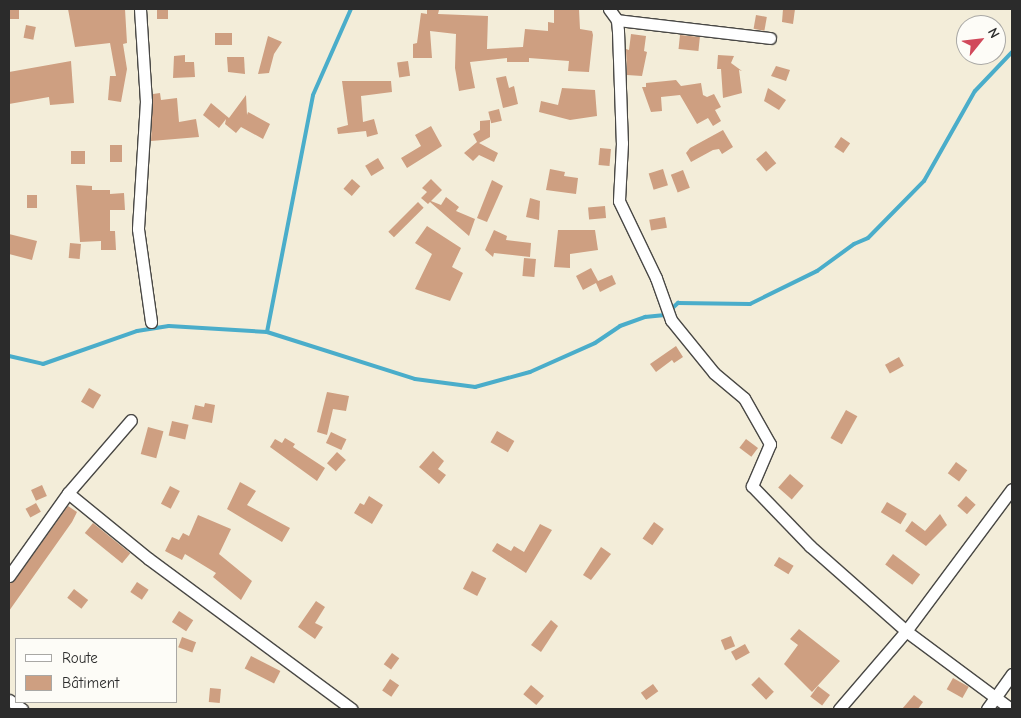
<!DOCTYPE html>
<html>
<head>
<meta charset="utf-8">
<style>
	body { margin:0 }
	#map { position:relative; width:1021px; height:718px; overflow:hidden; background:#f3edd9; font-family:"Comic Neue",sans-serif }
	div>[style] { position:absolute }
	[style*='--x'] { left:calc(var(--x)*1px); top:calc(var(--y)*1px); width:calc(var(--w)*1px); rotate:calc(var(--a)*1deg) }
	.stream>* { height:4px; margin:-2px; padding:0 2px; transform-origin:2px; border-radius:2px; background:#4aadca }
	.building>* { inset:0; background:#ce9f81; transform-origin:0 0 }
	.roads { filter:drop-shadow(1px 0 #494845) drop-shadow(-1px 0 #494845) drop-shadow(0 1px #494845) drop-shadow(0 -1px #494845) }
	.minor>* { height:11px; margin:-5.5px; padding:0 5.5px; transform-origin:5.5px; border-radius:5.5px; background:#fff }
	span { translate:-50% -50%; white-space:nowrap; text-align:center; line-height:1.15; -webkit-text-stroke:5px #fdfcf7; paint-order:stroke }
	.frame { position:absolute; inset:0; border:10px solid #2b2b2b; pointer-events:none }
	.legend { position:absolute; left:15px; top:638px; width:162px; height:65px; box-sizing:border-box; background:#fdfcf7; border:1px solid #a9a8a5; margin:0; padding:6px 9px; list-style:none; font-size:15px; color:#2b2b2b }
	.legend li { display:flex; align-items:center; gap:10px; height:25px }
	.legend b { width:25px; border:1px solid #a9a8a5 }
	.north { position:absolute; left:956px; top:15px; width:50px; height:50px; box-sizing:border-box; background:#fdfcf7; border:1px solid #a9a8a5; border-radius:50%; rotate:61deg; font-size:14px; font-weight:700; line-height:20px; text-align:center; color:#2b2b2b }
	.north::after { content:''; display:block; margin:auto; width:18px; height:22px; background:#d1495b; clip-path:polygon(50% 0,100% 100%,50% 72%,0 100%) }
</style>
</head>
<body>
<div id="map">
	<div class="stream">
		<div style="--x:267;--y:332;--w:241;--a:-79"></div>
		<div style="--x:313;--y:95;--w:94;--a:-66.2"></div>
		<div style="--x:9;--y:356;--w:35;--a:13"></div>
		<div style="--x:43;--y:364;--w:100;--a:-19.3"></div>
		<div style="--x:137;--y:331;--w:32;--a:-9"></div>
		<div style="--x:169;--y:326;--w:98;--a:3.5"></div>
		<div style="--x:267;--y:332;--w:155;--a:17.6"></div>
		<div style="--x:415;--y:379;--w:61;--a:7.6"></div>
		<div style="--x:475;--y:387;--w:57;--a:-15.3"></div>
		<div style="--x:530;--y:372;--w:71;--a:-24"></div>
		<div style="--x:595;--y:343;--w:30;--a:-34"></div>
		<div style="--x:620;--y:326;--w:27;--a:-20"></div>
		<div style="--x:645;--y:317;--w:20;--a:-6"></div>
		<div style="--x:665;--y:315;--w:18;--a:-43"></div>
		<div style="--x:678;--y:303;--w:72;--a:0.8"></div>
		<div style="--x:750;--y:304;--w:75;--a:-26.2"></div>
		<div style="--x:817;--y:271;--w:46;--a:-36.1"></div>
		<div style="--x:854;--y:244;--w:15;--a:-23"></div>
		<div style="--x:868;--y:238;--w:80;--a:-45.5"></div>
		<div style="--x:924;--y:181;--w:103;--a:-60.5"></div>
		<div style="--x:975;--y:91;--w:54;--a:-46.5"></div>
	</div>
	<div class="building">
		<div style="left:9px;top:9px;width:10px;height:10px"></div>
		<div style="clip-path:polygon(68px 9px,125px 9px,127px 43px,123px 44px,127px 69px,121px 102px,108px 100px,110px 76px,116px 76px,110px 43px,75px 47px)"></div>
		<div style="left:157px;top:9px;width:11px;height:10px"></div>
		<div style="clip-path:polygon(427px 9px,439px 10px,438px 14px,488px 16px,487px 49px,523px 47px,525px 29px,548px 31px,548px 22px,554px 23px,554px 9px,579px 9px,580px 29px,592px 31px,593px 35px,589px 72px,568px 71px,569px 61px,529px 58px,529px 62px,507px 62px,507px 58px,470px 62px,475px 88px,459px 91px,455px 68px,456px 34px,430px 31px,432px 58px,413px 58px,413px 44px,417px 43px,421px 13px,427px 14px)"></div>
		<div style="clip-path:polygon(783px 9px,795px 9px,793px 24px,782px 22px)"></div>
		<div style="left:756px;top:15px;width:11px;height:14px;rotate:10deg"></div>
		<div style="left:26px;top:25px;width:10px;height:13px;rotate:11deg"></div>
		<div style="left:215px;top:33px;width:17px;height:12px"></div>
		<div style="clip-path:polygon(631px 34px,646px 36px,644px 51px,647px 52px,642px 76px,627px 75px,626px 49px,629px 50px)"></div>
		<div style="left:680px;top:35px;width:20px;height:14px;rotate:6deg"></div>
		<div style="clip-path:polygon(268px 36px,282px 42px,274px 54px,269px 73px,258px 74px)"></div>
		<div style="clip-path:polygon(185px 55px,185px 62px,194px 62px,195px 77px,173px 78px,174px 56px)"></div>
		<div style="clip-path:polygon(718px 55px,734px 56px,731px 63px,742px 71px,739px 70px,742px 93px,723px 98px,721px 69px,717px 69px)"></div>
		<div style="clip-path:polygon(227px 57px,244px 57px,245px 74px,228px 72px)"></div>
		<div style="clip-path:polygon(71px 61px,74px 103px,50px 105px,49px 97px,9px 104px,9px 72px)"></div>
		<div style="left:408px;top:61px;width:15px;height:11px;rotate:82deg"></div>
		<div style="clip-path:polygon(776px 66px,790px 70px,786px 81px,771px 76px)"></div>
		<div style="clip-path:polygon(506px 76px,509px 88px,514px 86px,518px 104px,503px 108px,496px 78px)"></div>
		<div style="clip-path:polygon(676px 80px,681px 86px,701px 83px,703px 95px,707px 97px,714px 94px,721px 107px,715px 110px,721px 121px,713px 126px,708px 118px,697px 124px,680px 95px,661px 97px,662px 111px,651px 112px,642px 87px,646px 87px,646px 83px)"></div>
		<div style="clip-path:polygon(342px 81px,391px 81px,392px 92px,361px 96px,363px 122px,374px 119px,378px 134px,367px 137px,366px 131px,338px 134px,337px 128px,348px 125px)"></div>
		<div style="clip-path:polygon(562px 88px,595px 90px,597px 116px,570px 120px,539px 112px,541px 101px,558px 105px)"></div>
		<div style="clip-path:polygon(768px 88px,786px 100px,779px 110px,764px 101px)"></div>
		<div style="clip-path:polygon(160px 93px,161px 100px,177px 98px,179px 122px,196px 119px,199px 137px,151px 141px,153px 94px)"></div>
		<div style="clip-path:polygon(246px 95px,247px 115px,248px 112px,270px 124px,263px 139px,241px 127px,236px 133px,225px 124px,226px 119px,219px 128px,203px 115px,211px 103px,229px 118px)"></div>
		<div style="left:499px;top:109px;width:12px;height:11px;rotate:76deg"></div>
		<div style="clip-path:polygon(490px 120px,490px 137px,479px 143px,498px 153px,494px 162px,479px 155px,473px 161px,464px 153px,477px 142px,473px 134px,480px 130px,480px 121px)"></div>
		<div style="clip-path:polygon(431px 126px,442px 146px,407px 168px,401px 158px,421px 146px,415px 135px)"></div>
		<div style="clip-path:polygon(723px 130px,733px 147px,722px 154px,719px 149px,713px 150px,691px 162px,686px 153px,690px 148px)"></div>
		<div style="left:841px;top:137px;width:11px;height:12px;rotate:34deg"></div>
		<div style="left:110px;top:145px;width:12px;height:17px"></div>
		<div style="left:600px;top:148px;width:11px;height:17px;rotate:5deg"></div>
		<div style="left:85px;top:151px;width:13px;height:14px;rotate:90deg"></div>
		<div style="left:766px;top:151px;width:16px;height:13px;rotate:50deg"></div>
		<div style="left:378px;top:158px;width:12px;height:15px;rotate:59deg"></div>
		<div style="clip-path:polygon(550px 169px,565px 172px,564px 176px,578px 178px,576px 194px,546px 190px)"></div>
		<div style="left:663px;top:169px;width:17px;height:15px;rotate:73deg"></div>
		<div style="left:683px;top:170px;width:19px;height:13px;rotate:69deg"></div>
		<div style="left:352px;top:179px;width:11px;height:13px;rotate:41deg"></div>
		<div style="clip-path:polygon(431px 179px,442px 190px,431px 201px,441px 205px,446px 197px,459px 207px,456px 211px,475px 219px,469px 236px,430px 202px,428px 204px,421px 198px,427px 192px,422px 188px)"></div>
		<div style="clip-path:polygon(492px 180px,503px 186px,487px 222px,477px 218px)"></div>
		<div style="clip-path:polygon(76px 185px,92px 186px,92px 190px,110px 190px,110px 194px,124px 193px,125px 210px,110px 210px,110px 231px,115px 231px,116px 250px,101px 250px,101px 241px,80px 242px)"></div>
		<div style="left:27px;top:195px;width:10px;height:13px"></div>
		<div style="clip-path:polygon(530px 198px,540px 201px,539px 220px,526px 217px)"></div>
		<div style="left:418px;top:202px;width:8px;height:42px;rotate:45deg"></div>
		<div style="left:605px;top:206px;width:12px;height:17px;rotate:85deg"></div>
		<div style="left:665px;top:217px;width:11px;height:16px;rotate:80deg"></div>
		<div style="clip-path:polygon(427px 226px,461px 248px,452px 267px,463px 273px,450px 301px,415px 289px,432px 254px,415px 243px)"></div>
		<div style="clip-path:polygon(494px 230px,507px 236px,506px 240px,531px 243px,530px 257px,494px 253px,493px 257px,485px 250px)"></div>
		<div style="clip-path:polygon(558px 230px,595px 230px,598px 250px,570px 254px,570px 268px,554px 267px)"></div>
		<div style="clip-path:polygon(9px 234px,37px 241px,32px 260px,9px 254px)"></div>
		<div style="left:70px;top:243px;width:11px;height:15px;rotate:5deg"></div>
		<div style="left:524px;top:258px;width:12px;height:18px;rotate:5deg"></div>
		<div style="clip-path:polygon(591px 268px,598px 281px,612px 275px,616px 284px,600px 292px,596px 283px,583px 290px,576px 276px)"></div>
		<div style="clip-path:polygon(676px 346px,683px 357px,674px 363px,672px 360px,656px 372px,650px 364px)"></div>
		<div style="left:899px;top:357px;width:10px;height:16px;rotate:61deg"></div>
		<div style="left:89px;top:388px;width:14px;height:16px;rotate:30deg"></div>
		<div style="clip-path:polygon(327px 392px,349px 396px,346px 411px,333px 409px,327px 435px,317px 432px)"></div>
		<div style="clip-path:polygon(205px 403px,215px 405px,212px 423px,192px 419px,195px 405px,204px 407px)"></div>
		<div style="left:846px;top:410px;width:13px;height:32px;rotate:29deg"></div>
		<div style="left:172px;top:421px;width:17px;height:15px;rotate:13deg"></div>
		<div style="left:148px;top:427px;width:16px;height:28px;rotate:15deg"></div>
		<div style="left:497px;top:431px;width:20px;height:13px;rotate:30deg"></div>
		<div style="left:331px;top:432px;width:17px;height:12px;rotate:25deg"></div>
		<div style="clip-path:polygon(285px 438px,295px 444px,293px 447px,325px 468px,317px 481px,270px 447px,275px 439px,282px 443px)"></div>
		<div style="left:746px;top:439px;width:15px;height:11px;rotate:37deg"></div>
		<div style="clip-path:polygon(433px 451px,444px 461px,438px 469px,446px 475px,439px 484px,419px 467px)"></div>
		<div style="left:337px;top:452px;width:12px;height:15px;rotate:42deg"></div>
		<div style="left:956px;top:462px;width:14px;height:14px;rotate:36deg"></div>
		<div style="left:790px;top:474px;width:18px;height:18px;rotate:41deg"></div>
		<div style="clip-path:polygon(240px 482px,256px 491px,247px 505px,290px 528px,282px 542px,227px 509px)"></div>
		<div style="left:42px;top:485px;width:12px;height:12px;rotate:66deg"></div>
		<div style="left:170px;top:486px;width:11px;height:20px;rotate:27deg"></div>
		<div style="clip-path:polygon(369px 496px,383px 505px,372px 524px,354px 513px,360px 503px,364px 505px)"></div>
		<div style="left:966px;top:496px;width:13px;height:13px;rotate:42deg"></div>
		<div style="left:887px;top:502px;width:23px;height:12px;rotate:31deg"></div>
		<div style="left:36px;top:503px;width:10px;height:12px;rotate:61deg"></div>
		<div style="clip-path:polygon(68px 506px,77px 512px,72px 522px,9px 611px,9px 583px,15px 580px)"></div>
		<div style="clip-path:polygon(940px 514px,947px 525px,926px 546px,905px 531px,912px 521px,925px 531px)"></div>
		<div style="clip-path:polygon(198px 515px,231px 529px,219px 554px,252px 581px,241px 600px,213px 577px,216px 573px,185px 554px,182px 560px,165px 551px,172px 537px,179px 540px,183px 533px,189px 536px)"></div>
		<div style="left:654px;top:522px;width:12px;height:20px;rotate:35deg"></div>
		<div style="left:93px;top:523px;width:48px;height:13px;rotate:39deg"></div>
		<div style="clip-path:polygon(540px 524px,552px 530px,526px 573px,492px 551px,497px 543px,511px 551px,514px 546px,524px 552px)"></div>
		<div style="clip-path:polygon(601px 547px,611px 554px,591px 580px,583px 575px)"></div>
		<div style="left:893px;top:554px;width:34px;height:13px;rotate:37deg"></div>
		<div style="left:779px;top:557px;width:17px;height:10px;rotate:31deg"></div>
		<div style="left:472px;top:571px;width:16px;height:20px;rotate:27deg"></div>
		<div style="left:137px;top:582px;width:14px;height:12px;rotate:34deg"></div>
		<div style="left:74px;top:589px;width:18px;height:11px;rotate:38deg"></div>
		<div style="clip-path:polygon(316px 601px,325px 607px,315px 623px,323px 627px,315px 639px,298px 627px)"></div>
		<div style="left:179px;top:611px;width:17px;height:13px;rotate:33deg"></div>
		<div style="clip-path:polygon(551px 620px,558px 626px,541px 652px,531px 645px)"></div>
		<div style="clip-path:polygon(799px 629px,840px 661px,812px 692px,784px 664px,798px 645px,790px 639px)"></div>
		<div style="left:731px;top:636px;width:11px;height:11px;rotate:68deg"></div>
		<div style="left:182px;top:637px;width:15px;height:11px;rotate:20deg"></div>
		<div style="left:745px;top:644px;width:10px;height:16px;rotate:61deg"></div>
		<div style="left:392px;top:653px;width:9px;height:14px;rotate:36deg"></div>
		<div style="left:251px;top:656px;width:33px;height:14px;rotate:27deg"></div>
		<div style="left:759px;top:677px;width:21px;height:11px;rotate:45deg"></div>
		<div style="left:953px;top:678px;width:18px;height:13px;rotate:29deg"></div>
		<div style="left:390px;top:679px;width:11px;height:14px;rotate:34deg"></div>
		<div style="left:653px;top:684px;width:9px;height:15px;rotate:54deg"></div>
		<div style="left:531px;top:685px;width:17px;height:12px;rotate:40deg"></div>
		<div style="left:818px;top:686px;width:15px;height:13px;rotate:37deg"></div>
		<div style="left:210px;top:688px;width:11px;height:14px;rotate:5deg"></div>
		<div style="clip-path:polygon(914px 695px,923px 702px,918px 709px,902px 709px)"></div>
	</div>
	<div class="roads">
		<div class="minor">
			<div style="--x:140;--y:9;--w:92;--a:86.3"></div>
			<div style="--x:146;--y:101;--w:128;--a:93.6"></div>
			<div style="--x:138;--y:229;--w:94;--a:82"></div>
			<div style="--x:609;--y:9;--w:14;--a:54"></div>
			<div style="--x:617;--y:20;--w:11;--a:85"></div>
			<div style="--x:618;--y:31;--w:112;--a:88"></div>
			<div style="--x:622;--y:143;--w:58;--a:93"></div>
			<div style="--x:619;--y:201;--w:85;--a:64.3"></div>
			<div style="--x:656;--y:278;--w:45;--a:70.3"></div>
			<div style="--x:671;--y:320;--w:68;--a:50.9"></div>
			<div style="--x:714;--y:373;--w:39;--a:40"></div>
			<div style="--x:744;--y:398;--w:53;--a:60.5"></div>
			<div style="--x:770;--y:444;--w:46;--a:113.2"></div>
			<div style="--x:752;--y:486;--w:83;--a:46"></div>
			<div style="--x:810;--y:546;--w:128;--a:41.5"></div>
			<div style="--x:906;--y:631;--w:131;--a:36.6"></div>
			<div style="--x:617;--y:20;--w:154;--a:6.7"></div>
			<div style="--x:68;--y:493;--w:104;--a:39.2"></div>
			<div style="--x:149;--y:559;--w:252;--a:36.5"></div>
			<div style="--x:9;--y:576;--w:102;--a:-54.6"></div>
			<div style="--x:68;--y:493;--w:96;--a:-49.2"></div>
			<div style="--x:9;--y:700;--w:16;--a:35"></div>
			<div style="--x:839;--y:709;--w:103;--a:-49.3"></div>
			<div style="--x:906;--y:631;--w:177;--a:-53.3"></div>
			<div style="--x:987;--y:709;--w:43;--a:-54.5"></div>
		</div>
	</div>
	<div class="frame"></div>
	<ul class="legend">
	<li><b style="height:6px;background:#fff"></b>Route</li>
	<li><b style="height:14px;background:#ce9f81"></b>Bâtiment</li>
	</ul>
	<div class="north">N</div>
</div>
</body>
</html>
